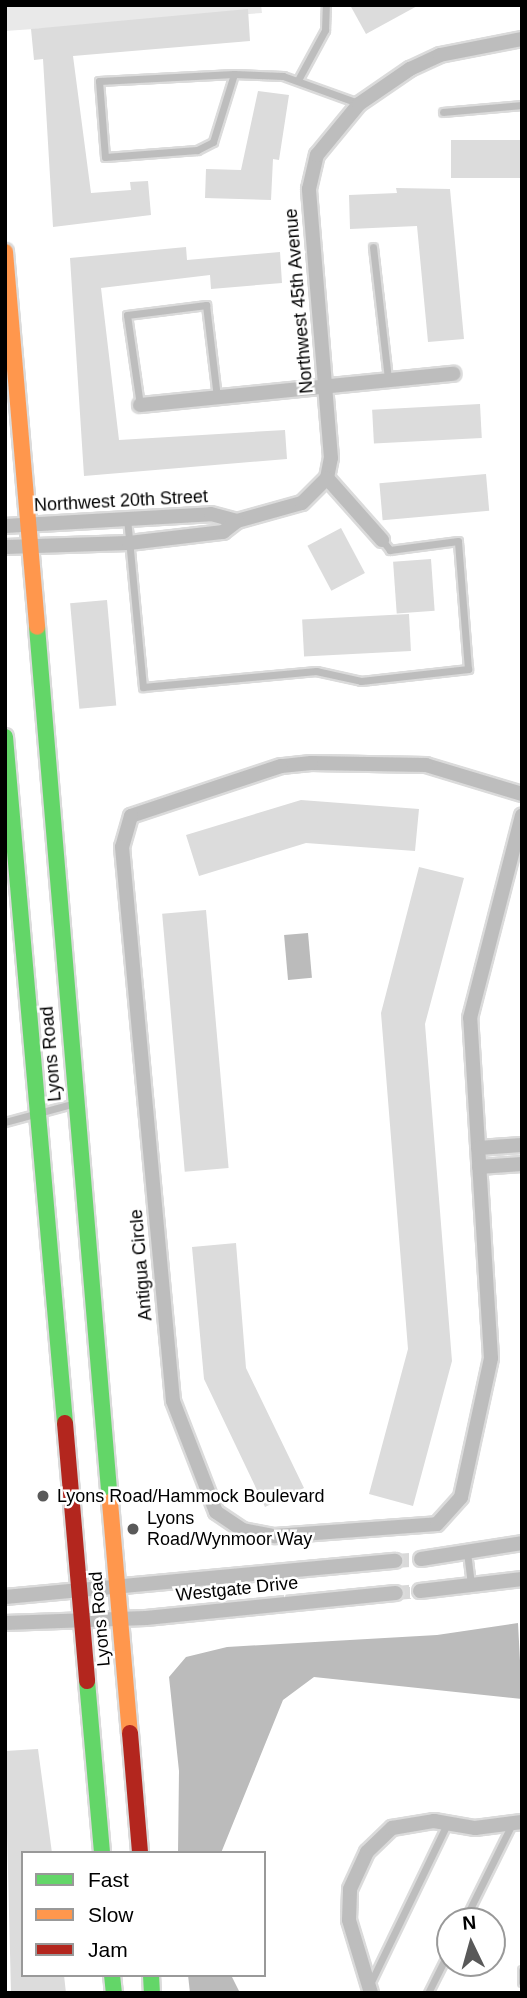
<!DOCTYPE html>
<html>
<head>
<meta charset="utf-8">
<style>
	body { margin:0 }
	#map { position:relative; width:527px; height:1998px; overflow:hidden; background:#fff; font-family:Helvetica,sans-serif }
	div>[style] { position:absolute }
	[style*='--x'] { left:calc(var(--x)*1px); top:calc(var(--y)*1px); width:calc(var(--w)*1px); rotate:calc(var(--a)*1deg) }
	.green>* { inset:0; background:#e9e9e9 }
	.water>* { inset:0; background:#bbb; transform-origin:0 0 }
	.building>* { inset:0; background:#dcdcdc; transform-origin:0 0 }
	.street-tunnel>* { height:14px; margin-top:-7px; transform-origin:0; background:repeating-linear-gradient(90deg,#d9d9d9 0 14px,transparent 0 21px) }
	.roads { filter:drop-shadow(2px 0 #dbdbdb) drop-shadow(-2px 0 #dbdbdb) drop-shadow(0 2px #dbdbdb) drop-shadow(0 -2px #dbdbdb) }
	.lane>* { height:7px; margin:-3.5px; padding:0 3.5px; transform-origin:3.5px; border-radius:3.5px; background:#bdbdbd }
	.street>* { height:14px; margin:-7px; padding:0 7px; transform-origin:7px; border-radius:7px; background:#bdbdbd }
	.fast>* { height:16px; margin:-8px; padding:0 8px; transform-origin:8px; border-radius:8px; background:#63d668 }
	.slow>* { height:16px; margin:-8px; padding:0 8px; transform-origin:8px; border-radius:8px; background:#ff974d }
	.jam>* { height:16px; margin:-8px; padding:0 8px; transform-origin:8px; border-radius:8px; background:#b3261e }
	.dots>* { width:19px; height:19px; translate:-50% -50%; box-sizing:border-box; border:4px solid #fff; border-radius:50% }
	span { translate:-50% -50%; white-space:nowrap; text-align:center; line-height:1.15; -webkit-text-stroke:5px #fff; paint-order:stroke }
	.street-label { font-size:18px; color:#000 }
	.poi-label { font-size:18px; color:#000 }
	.left { translate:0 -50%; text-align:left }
	.frame { position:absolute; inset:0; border:7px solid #000; pointer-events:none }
	.legend { position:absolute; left:21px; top:1851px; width:245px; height:126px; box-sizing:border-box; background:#fff; border:2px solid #999; margin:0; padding:9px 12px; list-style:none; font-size:21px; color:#000 }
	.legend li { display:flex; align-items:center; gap:14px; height:35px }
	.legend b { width:35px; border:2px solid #999 }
	.north { position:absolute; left:436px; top:1907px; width:70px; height:70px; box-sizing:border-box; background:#fff; border:2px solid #999; border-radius:50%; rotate:355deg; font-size:19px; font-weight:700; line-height:28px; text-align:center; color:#000 }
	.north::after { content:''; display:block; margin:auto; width:24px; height:32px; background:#595959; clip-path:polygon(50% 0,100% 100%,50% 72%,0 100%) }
</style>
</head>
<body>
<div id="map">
	<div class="green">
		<div style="clip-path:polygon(5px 5px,261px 5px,262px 13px,5px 31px)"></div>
	</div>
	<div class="water">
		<div style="left:308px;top:933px;width:45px;height:24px;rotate:85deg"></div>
		<div style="clip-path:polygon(518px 1623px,522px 1699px,314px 1677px,283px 1700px,221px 1853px,178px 1853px,179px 1771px,169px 1677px,186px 1657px,227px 1647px,437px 1635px)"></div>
		<div style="clip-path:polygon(188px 1975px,231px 1975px,240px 1993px,190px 1993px)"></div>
	</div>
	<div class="building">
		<div style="clip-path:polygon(350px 5px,419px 5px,366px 34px)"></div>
		<div style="clip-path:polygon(248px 9px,250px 41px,73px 56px,91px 193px,131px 190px,130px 182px,148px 181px,151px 215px,53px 227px,43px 59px,34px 60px,31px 29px)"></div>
		<div style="clip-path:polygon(258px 91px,289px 95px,279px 160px,273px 159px,271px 200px,205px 198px,206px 169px,241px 170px)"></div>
		<div style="left:522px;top:140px;width:38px;height:71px;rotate:90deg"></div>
		<div style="clip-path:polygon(396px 188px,450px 189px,464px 339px,428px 342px,417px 226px,350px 229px,349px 195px,397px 193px)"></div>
		<div style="clip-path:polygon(186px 247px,187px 260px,280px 252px,282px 283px,211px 289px,210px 275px,101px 288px,119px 440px,285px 430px,287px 459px,84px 476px,70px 258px)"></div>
		<div style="left:480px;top:404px;width:34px;height:108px;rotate:87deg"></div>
		<div style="left:486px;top:474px;width:37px;height:107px;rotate:85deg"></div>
		<div style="left:341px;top:528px;width:51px;height:38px;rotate:62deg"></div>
		<div style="left:431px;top:559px;width:52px;height:38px;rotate:86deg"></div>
		<div style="left:107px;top:600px;width:106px;height:37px;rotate:85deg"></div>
		<div style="left:409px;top:614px;width:37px;height:107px;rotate:87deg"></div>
		<div style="clip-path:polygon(301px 800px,419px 809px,415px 851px,306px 843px,199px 876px,186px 835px)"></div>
		<div style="clip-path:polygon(419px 867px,464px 878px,425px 1024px,452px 1361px,413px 1506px,369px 1494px,408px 1349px,381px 1013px)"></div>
		<div style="left:206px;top:910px;width:259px;height:44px;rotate:85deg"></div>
		<div style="clip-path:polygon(236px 1243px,246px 1368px,304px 1488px,265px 1507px,204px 1379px,192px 1247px)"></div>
		<div style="clip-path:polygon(38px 1749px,52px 1853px,23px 1853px,23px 1975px,64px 1975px,66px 1993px,11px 1993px,5px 1751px)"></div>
	</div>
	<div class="street-tunnel">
		<div style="--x:395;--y:1561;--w:26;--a:-4"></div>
		<div style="--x:396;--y:1593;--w:24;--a:-5"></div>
	</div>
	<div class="roads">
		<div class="lane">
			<div style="--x:234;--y:74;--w:71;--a:107.2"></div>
			<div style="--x:213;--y:142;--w:18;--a:153"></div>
			<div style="--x:197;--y:150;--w:92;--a:175.6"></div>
			<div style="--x:105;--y:157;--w:76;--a:-94.5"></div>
			<div style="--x:99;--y:81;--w:135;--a:-3"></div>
			<div style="--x:234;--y:74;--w:49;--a:2.3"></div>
			<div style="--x:283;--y:76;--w:80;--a:19.8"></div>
			<div style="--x:298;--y:80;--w:57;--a:-61.6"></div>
			<div style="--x:325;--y:30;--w:25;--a:-88"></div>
			<div style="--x:443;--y:112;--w:79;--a:-5.1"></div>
			<div style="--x:373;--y:247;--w:133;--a:83.5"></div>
			<div style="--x:140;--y:405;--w:91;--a:-98.2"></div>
			<div style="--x:127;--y:315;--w:80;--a:-7.2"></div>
			<div style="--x:206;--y:305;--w:93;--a:83.2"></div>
			<div style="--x:127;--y:518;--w:170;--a:84.6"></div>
			<div style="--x:143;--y:687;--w:174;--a:-5.3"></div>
			<div style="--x:316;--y:671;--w:46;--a:12.5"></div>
			<div style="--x:361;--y:681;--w:108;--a:-6.4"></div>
			<div style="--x:468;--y:669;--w:128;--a:-94.5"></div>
			<div style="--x:458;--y:541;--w:69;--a:172.5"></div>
			<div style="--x:390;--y:550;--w:13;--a:-129"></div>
			<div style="--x:5;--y:1122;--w:69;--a:-15"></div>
			<div style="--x:467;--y:1552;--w:33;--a:83"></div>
			<div style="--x:464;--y:1921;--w:108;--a:-63.7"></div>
			<div style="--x:522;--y:1970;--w:12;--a:90"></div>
			<div style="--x:370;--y:1984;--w:178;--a:-64.3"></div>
			<div style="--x:428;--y:1993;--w:49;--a:-63.4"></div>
		</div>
		<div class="street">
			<div style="--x:140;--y:405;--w:315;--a:-5.7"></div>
			<div style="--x:327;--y:478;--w:20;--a:-79"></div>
			<div style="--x:331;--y:458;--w:270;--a:-94.7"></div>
			<div style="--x:309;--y:189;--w:35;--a:-77"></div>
			<div style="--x:317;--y:155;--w:66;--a:-50.5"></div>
			<div style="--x:359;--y:104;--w:62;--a:-34.5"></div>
			<div style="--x:410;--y:69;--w:33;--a:-25"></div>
			<div style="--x:440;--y:55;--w:84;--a:-11"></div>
			<div style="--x:327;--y:478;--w:83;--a:48.4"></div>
			<div style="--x:5;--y:526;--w:206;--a:-3.3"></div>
			<div style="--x:211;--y:514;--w:27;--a:15"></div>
			<div style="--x:237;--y:521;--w:67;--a:-15.5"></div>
			<div style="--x:302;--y:503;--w:35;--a:-45"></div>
			<div style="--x:5;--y:547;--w:124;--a:-1.8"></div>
			<div style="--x:129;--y:543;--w:95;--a:-6.7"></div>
			<div style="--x:223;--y:532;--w:18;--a:-38"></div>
			<div style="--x:522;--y:794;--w:100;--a:-163.2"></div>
			<div style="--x:426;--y:765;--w:115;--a:-179"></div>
			<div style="--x:311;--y:763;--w:30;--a:174"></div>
			<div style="--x:281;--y:766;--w:158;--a:161.6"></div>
			<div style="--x:131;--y:816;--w:32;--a:106"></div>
			<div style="--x:122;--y:847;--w:556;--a:84.74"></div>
			<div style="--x:173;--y:1401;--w:119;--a:68.8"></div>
			<div style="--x:216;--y:1512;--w:32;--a:34"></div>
			<div style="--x:243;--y:1530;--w:33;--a:11"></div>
			<div style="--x:275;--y:1536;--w:162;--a:-4.2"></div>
			<div style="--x:437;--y:1524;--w:36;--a:-48"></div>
			<div style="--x:461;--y:1497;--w:142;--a:-77.8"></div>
			<div style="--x:491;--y:1358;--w:341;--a:-93.5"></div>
			<div style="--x:470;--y:1018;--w:209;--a:-75.6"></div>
			<div style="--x:478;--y:1148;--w:44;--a:-3.9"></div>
			<div style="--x:479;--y:1167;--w:43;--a:-4"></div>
			<div style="--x:421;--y:1559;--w:102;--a:-9"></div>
			<div style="--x:420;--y:1591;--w:103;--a:-6.7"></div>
			<div style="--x:5;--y:1597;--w:392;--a:-5.3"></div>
			<div style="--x:5;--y:1623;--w:141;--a:-2"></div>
			<div style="--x:146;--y:1618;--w:251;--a:-5.7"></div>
			<div style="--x:371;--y:1993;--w:76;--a:-106.8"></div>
			<div style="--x:349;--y:1920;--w:31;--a:-88"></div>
			<div style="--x:350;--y:1889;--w:41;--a:-65.3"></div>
			<div style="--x:367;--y:1852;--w:35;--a:-44"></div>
			<div style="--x:392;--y:1828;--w:43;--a:-9.5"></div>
			<div style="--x:434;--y:1821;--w:42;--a:9.7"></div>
			<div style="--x:475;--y:1828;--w:47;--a:-7.3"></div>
		</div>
		<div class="fast">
			<div style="--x:37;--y:627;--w:878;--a:85.23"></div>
			<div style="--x:5;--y:737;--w:689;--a:85"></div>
			<div style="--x:87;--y:1681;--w:173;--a:85"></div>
			<div style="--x:112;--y:1975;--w:18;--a:84"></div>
			<div style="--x:151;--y:1975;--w:18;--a:87"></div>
		</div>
		<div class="slow">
			<div style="--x:5;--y:252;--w:376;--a:85.1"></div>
			<div style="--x:110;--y:1502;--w:232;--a:85.1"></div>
		</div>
		<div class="jam">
			<div style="--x:65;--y:1423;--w:259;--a:85.1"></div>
			<div style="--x:130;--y:1733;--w:120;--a:85.2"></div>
		</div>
	</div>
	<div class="dots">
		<div style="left:43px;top:1496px;background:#595959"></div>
		<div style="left:133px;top:1529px;background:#595959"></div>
	</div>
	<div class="street-label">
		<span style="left:299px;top:301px;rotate:-95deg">Northwest 45th Avenue</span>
		<span style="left:121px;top:501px;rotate:-3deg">Northwest 20th Street</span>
		<span style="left:51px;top:1054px;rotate:-95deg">Lyons Road</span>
		<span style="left:141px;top:1265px;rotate:-95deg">Antigua Circle</span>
		<span style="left:237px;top:1589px;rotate:-6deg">Westgate Drive</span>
		<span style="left:100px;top:1619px;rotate:-95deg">Lyons Road</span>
	</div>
	<div class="poi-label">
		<span class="left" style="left:57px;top:1496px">Lyons Road/Hammock Boulevard</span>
		<span class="left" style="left:147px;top:1529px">Lyons<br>Road/Wynmoor Way</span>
	</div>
	<div class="frame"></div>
	<ul class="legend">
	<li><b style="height:9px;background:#63d668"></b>Fast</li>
	<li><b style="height:9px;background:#ff974d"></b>Slow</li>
	<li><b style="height:9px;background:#b3261e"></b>Jam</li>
	</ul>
	<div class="north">N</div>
</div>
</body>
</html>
